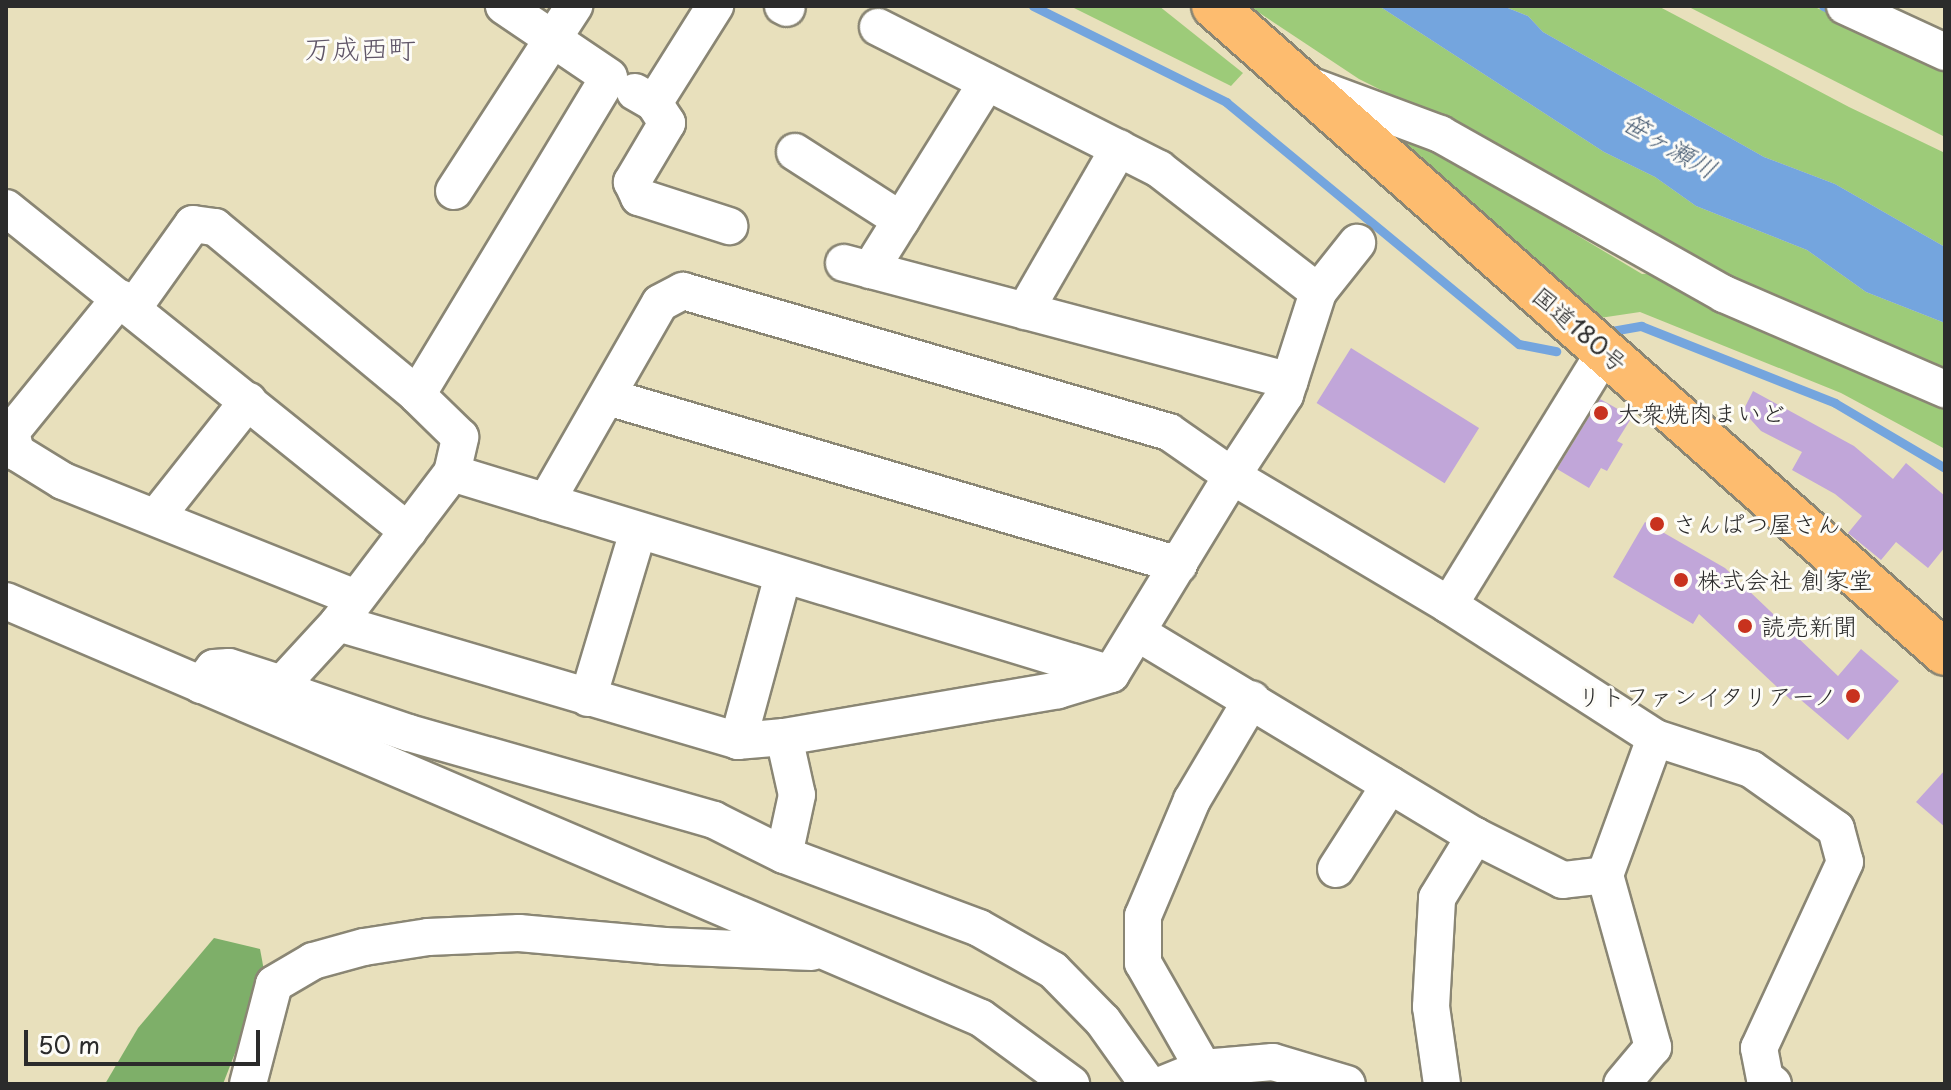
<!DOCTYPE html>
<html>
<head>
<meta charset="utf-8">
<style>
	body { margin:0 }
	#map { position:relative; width:1951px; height:1090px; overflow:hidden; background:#e8e0bc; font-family:"Playpen Sans","Klee One",sans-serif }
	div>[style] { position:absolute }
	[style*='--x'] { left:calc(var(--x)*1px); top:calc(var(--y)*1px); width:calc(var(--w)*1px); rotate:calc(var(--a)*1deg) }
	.green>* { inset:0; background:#9dcb79 }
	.forest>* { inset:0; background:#7eaf69 }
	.water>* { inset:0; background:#74a5de }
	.stream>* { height:9px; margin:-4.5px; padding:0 4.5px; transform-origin:4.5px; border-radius:4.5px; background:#74a5de }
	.building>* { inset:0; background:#c1a6d9; transform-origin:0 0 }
	.roads { filter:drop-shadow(2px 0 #8a8674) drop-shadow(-2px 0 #8a8674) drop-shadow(0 2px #8a8674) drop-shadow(0 -2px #8a8674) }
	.minor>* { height:36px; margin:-18px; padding:0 18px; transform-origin:18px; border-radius:18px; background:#fff }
	.highway>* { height:44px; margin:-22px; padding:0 22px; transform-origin:22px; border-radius:22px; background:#fdbc6f }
	.dots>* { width:22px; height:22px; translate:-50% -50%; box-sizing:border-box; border:4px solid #fdfcf7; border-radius:50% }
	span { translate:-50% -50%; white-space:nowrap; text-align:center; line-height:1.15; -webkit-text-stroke:6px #fdfcf7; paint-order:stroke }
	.street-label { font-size:24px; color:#2b2b2b }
	.poi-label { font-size:24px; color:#2b2b2b }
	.left { translate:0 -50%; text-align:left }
	.right { translate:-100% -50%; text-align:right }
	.water-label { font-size:26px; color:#485c73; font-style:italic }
	.quarter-label { font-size:28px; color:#605668 }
	.frame { position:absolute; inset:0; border:8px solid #2b2b2b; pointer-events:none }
	.scale { position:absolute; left:24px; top:1030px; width:236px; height:36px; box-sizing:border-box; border:4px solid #2b2b2b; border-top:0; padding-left:10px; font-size:24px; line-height:28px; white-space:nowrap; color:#2b2b2b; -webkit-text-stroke:6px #fdfcf7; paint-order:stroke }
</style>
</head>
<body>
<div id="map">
	<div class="green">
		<div style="clip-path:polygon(1070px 6px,1159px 6px,1243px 73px,1231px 86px)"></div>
		<div style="clip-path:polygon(1249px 6px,1379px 6px,1604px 152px,1655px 177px,1696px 206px,1807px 250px,1866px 292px,1945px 323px,1945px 370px,1732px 279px,1451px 125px,1359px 79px)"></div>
		<div style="clip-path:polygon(1503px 6px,1658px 6px,1849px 107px,1945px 153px,1945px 247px,1835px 184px,1764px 157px,1543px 32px,1528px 16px)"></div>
		<div style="clip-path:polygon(1687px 6px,1813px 6px,1945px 70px,1945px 137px)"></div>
		<div style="clip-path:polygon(1372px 129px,1400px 133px,1433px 149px,1642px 274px,1662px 273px,1945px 402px,1945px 449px,1841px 393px,1640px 312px,1593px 319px)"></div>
	</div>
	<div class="forest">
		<div style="clip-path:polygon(214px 938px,260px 949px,265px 976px,223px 1084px,105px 1084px,138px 1028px)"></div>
	</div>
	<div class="water">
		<div style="clip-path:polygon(1379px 6px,1503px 6px,1528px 16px,1543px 32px,1764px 157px,1835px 184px,1945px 247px,1945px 323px,1866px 292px,1807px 250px,1696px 206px,1655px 177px,1604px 152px)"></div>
	</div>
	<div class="stream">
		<div style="--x:1033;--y:6;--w:216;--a:26.4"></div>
		<div style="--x:1226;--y:102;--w:380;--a:39.6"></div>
		<div style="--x:1519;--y:344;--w:38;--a:11"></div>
		<div style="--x:1823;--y:6;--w:17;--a:25"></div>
		<div style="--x:1606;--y:332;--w:36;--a:-10"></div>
		<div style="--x:1641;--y:326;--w:209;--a:21.6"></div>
		<div style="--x:1835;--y:403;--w:128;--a:30.6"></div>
	</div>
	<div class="building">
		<div style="left:1351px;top:348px;width:151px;height:65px;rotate:32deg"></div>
		<div style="clip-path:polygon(1753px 391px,1854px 446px,1893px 479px,1906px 463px,1945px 496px,1945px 547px,1928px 568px,1896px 542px,1881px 560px,1848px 533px,1862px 516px,1835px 494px,1792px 470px,1802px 452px,1761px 431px,1743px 411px)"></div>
		<div style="clip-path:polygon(1600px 399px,1632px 417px,1617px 441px,1623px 444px,1607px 471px,1601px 468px,1589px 488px,1557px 469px)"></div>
		<div style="clip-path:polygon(1645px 522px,1725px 568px,1838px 676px,1861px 649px,1899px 681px,1848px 740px,1795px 695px,1791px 700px,1699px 614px,1693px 624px,1613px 577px)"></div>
		<div style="clip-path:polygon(1945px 770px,1945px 827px,1916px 802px)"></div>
	</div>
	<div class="roads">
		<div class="minor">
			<div style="--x:783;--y:6;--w:4;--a:27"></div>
			<div style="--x:1845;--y:6;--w:110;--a:24.7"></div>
			<div style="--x:878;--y:27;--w:315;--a:26.8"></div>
			<div style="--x:1159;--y:169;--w:201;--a:37.7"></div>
			<div style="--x:1311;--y:86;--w:138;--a:20.4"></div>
			<div style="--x:1440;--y:134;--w:326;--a:29.4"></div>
			<div style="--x:1724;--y:294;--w:241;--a:23.3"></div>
			<div style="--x:635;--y:92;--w:22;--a:30"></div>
			<div style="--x:654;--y:103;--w:115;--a:-57.8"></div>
			<div style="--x:654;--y:103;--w:24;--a:57"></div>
			<div style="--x:667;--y:123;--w:69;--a:120.7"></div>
			<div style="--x:632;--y:182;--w:17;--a:65"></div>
			<div style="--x:639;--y:197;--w:95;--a:17.9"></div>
			<div style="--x:795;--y:152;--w:126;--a:32.7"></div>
			<div style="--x:454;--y:191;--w:221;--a:-57"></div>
			<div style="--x:6;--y:208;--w:516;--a:38.78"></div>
			<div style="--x:844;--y:263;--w:461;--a:14.8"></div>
			<div style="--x:870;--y:270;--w:221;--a:-58.1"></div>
			<div style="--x:120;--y:298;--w:173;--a:129.1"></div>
			<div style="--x:11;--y:432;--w:21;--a:76"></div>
			<div style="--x:16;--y:452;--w:55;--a:31.7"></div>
			<div style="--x:63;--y:481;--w:315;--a:21.8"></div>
			<div style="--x:133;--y:308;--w:103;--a:-54.5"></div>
			<div style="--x:193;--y:224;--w:22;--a:8"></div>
			<div style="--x:215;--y:227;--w:263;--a:39.7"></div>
			<div style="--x:1025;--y:311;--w:188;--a:-60"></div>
			<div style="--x:608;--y:397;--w:595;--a:16.39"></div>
			<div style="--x:452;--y:473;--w:37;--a:-77"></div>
			<div style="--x:460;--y:437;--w:60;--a:-135.7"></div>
			<div style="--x:417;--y:395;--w:371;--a:-58.9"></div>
			<div style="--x:609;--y:77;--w:127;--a:-145.9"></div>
			<div style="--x:546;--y:502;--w:229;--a:-60.2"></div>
			<div style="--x:660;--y:303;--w:26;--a:-28"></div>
			<div style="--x:683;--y:291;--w:506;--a:16.18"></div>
			<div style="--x:1169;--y:432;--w:77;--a:34.9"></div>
			<div style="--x:1232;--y:476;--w:97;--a:-56.8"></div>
			<div style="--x:1285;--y:395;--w:108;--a:-72.2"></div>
			<div style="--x:1318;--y:292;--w:63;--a:-51.5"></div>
			<div style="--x:157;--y:516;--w:147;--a:-51.6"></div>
			<div style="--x:6;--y:601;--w:1060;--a:23.16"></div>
			<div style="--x:981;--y:1018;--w:112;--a:36.3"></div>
			<div style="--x:1449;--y:605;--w:298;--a:-58.4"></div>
			<div style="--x:338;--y:623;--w:417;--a:16.4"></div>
			<div style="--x:738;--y:741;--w:46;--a:-5"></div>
			<div style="--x:784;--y:737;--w:278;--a:-9.7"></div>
			<div style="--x:1058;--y:690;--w:55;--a:-16.8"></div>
			<div style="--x:1138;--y:633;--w:393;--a:31.1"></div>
			<div style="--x:1475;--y:836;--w:98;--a:26.6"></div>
			<div style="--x:1563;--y:880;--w:42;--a:-6.8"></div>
			<div style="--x:1605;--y:875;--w:146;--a:-69.9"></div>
			<div style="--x:282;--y:684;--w:25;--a:32"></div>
			<div style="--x:303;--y:697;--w:112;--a:18.8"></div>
			<div style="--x:409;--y:733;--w:317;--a:15.9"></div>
			<div style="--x:714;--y:820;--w:78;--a:26.6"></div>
			<div style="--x:784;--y:855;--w:208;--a:20.5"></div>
			<div style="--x:979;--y:928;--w:85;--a:29.6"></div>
			<div style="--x:1053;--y:970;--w:71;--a:45.6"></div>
			<div style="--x:1103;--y:1021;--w:77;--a:54.5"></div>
			<div style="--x:201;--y:685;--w:21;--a:-53"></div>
			<div style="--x:214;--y:668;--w:15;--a:-4"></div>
			<div style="--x:229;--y:667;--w:56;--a:17.8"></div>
			<div style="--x:282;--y:684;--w:83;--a:-47.4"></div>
			<div style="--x:338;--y:623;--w:188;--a:-52.8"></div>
			<div style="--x:452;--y:473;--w:689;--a:16.96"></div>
			<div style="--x:1111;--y:674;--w:232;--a:-58.6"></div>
			<div style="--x:1232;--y:476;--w:252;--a:30.7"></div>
			<div style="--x:1449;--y:605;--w:245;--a:32.8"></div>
			<div style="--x:1655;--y:738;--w:101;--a:17.9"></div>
			<div style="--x:1751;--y:769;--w:104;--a:35.2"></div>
			<div style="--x:1836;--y:829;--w:34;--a:75"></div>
			<div style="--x:1845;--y:862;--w:205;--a:114.8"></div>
			<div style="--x:1759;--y:1048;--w:31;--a:79"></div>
			<div style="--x:1765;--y:1078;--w:10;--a:37"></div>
			<div style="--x:588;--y:698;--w:174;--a:-73.3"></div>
			<div style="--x:784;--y:737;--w:59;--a:77.4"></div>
			<div style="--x:797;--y:795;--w:61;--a:102.2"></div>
			<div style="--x:738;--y:741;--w:172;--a:-74.8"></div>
			<div style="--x:1336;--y:869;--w:100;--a:-57.3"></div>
			<div style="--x:1605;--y:875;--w:179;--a:74.4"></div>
			<div style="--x:1653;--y:1047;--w:48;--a:130"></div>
			<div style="--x:1203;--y:1068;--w:121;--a:-119.7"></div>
			<div style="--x:1143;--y:963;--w:47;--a:-90"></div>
			<div style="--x:1143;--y:916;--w:126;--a:-67.1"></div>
			<div style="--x:1192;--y:800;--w:117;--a:-59.3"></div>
			<div style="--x:248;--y:1084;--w:103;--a:-75.4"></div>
			<div style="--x:274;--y:984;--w:45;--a:-30.5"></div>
			<div style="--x:313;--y:961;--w:53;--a:-15.4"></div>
			<div style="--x:364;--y:947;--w:65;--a:-8.9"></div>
			<div style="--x:428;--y:937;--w:91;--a:-2.5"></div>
			<div style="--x:519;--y:933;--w:146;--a:5.1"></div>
			<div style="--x:664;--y:946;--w:148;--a:2.3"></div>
			<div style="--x:1164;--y:1084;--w:42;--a:-22.3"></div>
			<div style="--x:1203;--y:1068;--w:70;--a:-4.9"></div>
			<div style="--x:1273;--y:1062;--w:77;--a:16.6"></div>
			<div style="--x:1442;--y:1084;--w:78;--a:-98.1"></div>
			<div style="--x:1431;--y:1007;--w:109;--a:-86.8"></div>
			<div style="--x:1437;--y:898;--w:73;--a:-58.5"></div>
		</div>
		<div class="highway">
			<div style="--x:1214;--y:6;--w:976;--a:41.51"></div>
		</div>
	</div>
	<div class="dots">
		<div style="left:1601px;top:413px;background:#c8321e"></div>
		<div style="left:1657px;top:524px;background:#c8321e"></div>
		<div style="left:1681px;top:580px;background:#c8321e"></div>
		<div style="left:1745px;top:626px;background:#c8321e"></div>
		<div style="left:1853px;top:696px;background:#c8321e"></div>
	</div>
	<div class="street-label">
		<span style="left:1580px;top:329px;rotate:41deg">国道180号</span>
	</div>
	<div class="poi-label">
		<span class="left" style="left:1617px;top:413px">大衆焼肉まいど</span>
		<span class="left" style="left:1673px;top:524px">さんぱつ屋さん</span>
		<span class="left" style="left:1697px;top:580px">株式会社 創家堂</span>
		<span class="left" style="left:1761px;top:626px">読売新聞</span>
		<span class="right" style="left:1837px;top:696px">リトファンイタリアーノ</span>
	</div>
	<div class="water-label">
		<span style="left:1670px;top:145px;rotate:30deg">笹ヶ瀬川</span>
	</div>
	<div class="quarter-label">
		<span style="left:360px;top:48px">万成西町</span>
	</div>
	<div class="frame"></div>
	<div class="scale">50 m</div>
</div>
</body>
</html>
